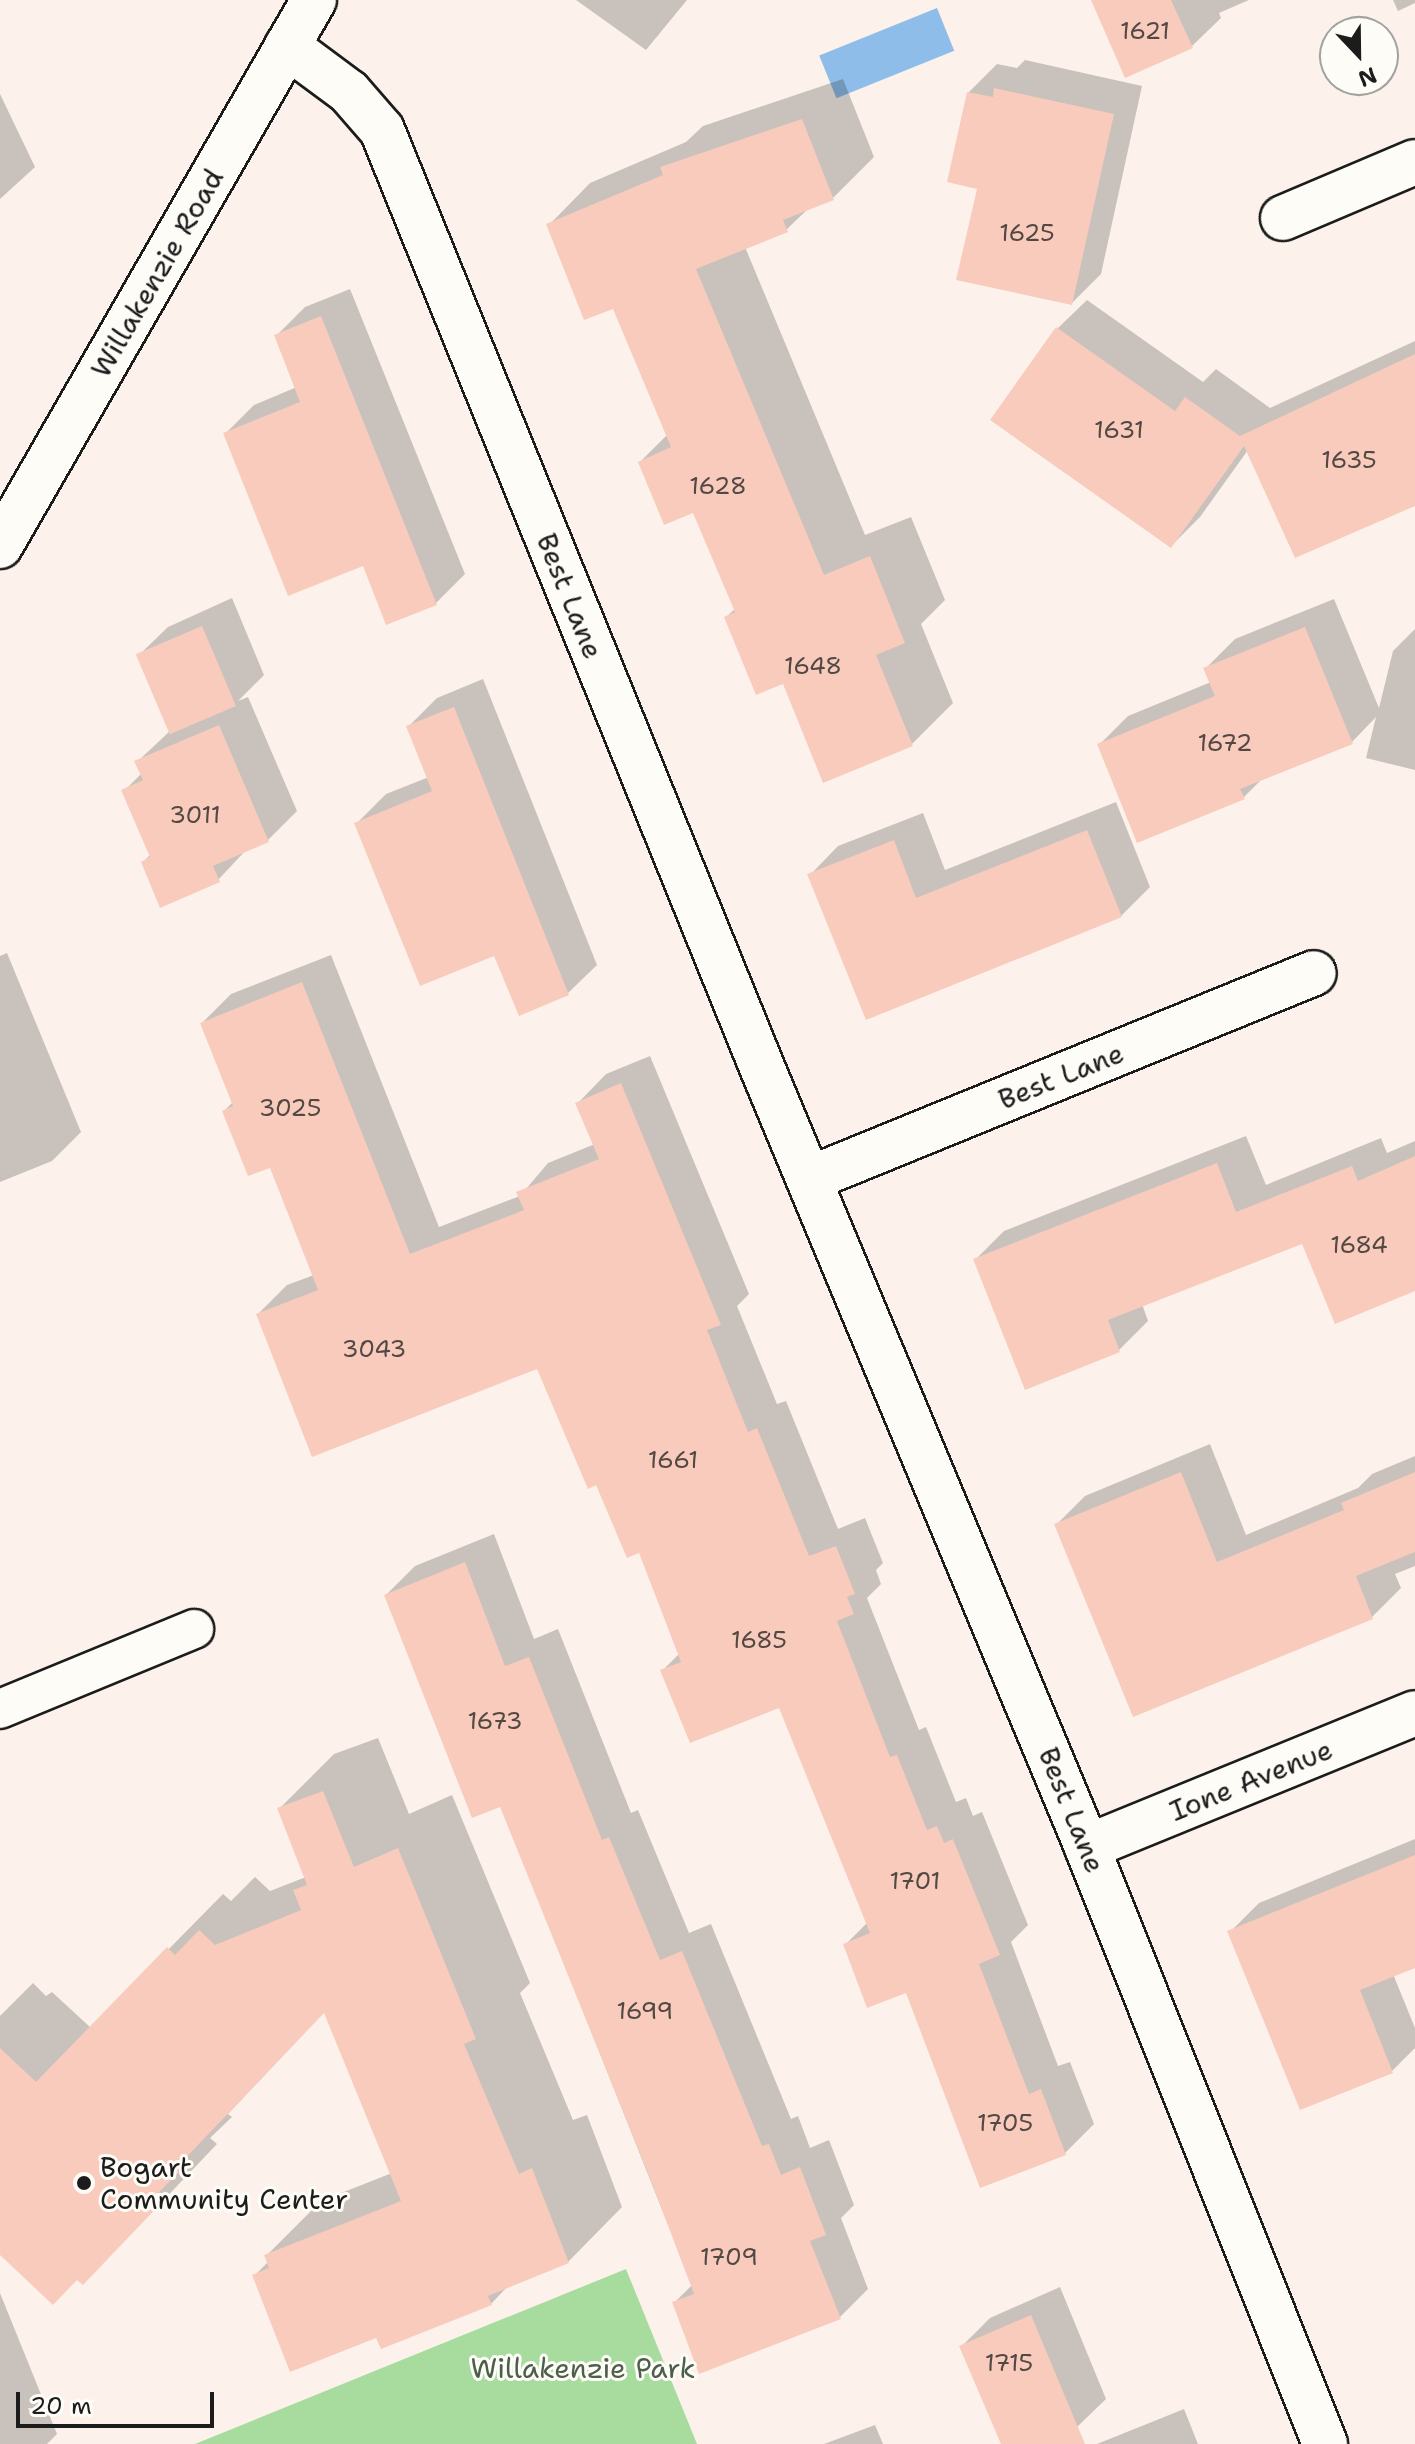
<!DOCTYPE html>
<html>
<head>
<meta charset="utf-8">
<style>
	body { margin:0 }
	#map { position:relative; width:1415px; height:2444px; overflow:hidden; background:#fcf2eb; font-family:"Shantell Sans",sans-serif }
	div>[style] { position:absolute }
	[style*='--x'] { left:calc(var(--x)*1px); top:calc(var(--y)*1px); width:calc(var(--w)*1px); rotate:calc(var(--a)*1deg) }
	.green>* { inset:0; background:#a7dc9e }
	.water>* { inset:0; background:#8fbde9; transform-origin:0 0 }
	.shadow>* { inset:0; background:#0003 }
	.building>* { inset:0; background:#f8cbbc; transform-origin:0 0 }
	.roads { filter:drop-shadow(2px 0 #1c1c1c) drop-shadow(-2px 0 #1c1c1c) drop-shadow(0 2px #1c1c1c) drop-shadow(0 -2px #1c1c1c) }
	.lane>* { height:38px; margin:-19px; padding:0 19px; transform-origin:19px; border-radius:19px; background:#fdfcf7 }
	.street>* { height:44px; margin:-22px; padding:0 22px; transform-origin:22px; border-radius:22px; background:#fdfcf7 }
	.secondary>* { height:44px; margin:-22px; padding:0 22px; transform-origin:22px; border-radius:22px; background:#fdfcf7 }
	.dots>* { width:22px; height:22px; translate:-50% -50%; box-sizing:border-box; border:4px solid #fdfcf7; border-radius:50% }
	span { translate:-50% -50%; white-space:nowrap; text-align:center; line-height:1.15; -webkit-text-stroke:6px #fdfcf7; paint-order:stroke }
	.number-label { font-size:24px; color:#534844 }
	.number-label span { -webkit-text-stroke-width:0 }
	.street-label { font-size:28px; color:#1c1c1c }
	.poi-label { font-size:28px; color:#1c1c1c }
	.left { translate:0 -50%; text-align:left }
	.park-label { font-size:28px; color:#4d5f4a }
	.north { position:absolute; left:1319px; top:16px; width:80px; height:80px; box-sizing:border-box; background:#fdfcf7; border:2px solid #a3a29f; border-radius:50%; rotate:158deg; font-size:22px; font-weight:700; line-height:32px; text-align:center; color:#1c1c1c }
	.north::after { content:''; display:block; margin:auto; width:28px; height:36px; background:#1c1c1c; clip-path:polygon(50% 0,100% 100%,50% 72%,0 100%) }
	.scale { position:absolute; left:16px; top:2392px; width:198px; height:36px; box-sizing:border-box; border:4px solid #1c1c1c; border-top:0; padding-left:10px; font-size:24px; line-height:28px; white-space:nowrap; color:#1c1c1c; -webkit-text-stroke:6px #fdfcf7; paint-order:stroke }
</style>
</head>
<body>
<div id="map">
	<div class="green">
		<div style="clip-path:polygon(626px 2269px,697px 2444px,195px 2444px)"></div>
	</div>
	<div class="water">
		<div style="left:937px;top:8px;width:46px;height:127px;rotate:68deg"></div>
	</div>
	<div class="shadow">
		<div style="clip-path:polygon(576px 0,687px 0,646px 50px)"></div>
		<div style="clip-path:polygon(1093px 0,1249px 0,1219px 13px,1221px 18px,1192px 46px)"></div>
		<div style="clip-path:polygon(1393px 0,1415px 0,1415px 3px,1398px 11px)"></div>
		<div style="clip-path:polygon(1025px 60px,1142px 86px,1101px 274px,1072px 303px,979px 187px,968px 93px,997px 64px,1017px 68px)"></div>
		<div style="clip-path:polygon(843px 79px,874px 157px,833px 198px,809px 208px,786px 230px,745px 247px,865px 535px,911px 517px,945px 600px,921px 624px,953px 703px,912px 744px,784px 681px,726px 617px,736px 608px,694px 510px,640px 462px,668px 434px,615px 306px,549px 225px,590px 183px,686px 142px,703px 126px)"></div>
		<div style="clip-path:polygon(0 94px,35px 167px,0 199px)"></div>
		<div style="clip-path:polygon(350px 289px,465px 574px,436px 603px,364px 563px,225px 434px,254px 405px,297px 387px,276px 336px,305px 307px)"></div>
		<div style="clip-path:polygon(1087px 300px,1203px 382px,1216px 369px,1270px 408px,1415px 341px,1415px 503px,1248px 450px,1200px 517px,1171px 546px,1058px 328px)"></div>
		<div style="clip-path:polygon(232px 598px,264px 675px,238px 701px,248px 697px,297px 811px,268px 840px,247px 849px,218px 880px,143px 862px,151px 854px,124px 791px,142px 773px,137px 762px,171px 730px,139px 655px,168px 627px)"></div>
		<div style="clip-path:polygon(1334px 599px,1379px 708px,1393px 651px,1415px 629px,1415px 770px,1366px 758px,1376px 717px,1352px 742px,1263px 778px,1243px 798px,1099px 745px,1128px 716px,1211px 682px,1206px 668px,1235px 639px)"></div>
		<div style="clip-path:polygon(483px 679px,597px 965px,568px 993px,495px 953px,357px 823px,386px 794px,429px 777px,408px 727px,437px 698px)"></div>
		<div style="clip-path:polygon(1116px 802px,1150px 887px,1121px 916px,867px 1017px,810px 875px,838px 846px,923px 813px,945px 870px)"></div>
		<div style="clip-path:polygon(7px 953px,81px 1132px,52px 1161px,0 1182px,0 956px)"></div>
		<div style="clip-path:polygon(331px 955px,439px 1227px,520px 1196px,548px 1163px,595px 1144px,578px 1103px,606px 1074px,650px 1056px,749px 1294px,737px 1306px,777px 1404px,786px 1401px,838px 1529px,865px 1518px,883px 1563px,876px 1570px,881px 1584px,867px 1598px,919px 1730px,926px 1727px,956px 1802px,966px 1798px,973px 1816px,982px 1812px,1028px 1925px,1011px 1942px,1058px 2066px,1070px 2062px,1094px 2124px,1065px 2153px,907px 1990px,845px 1945px,868px 1922px,780px 1705px,662px 1671px,680px 1653px,640px 1551px,598px 1482px,538px 1366px,258px 1314px,287px 1285px,314px 1275px,272px 1166px,224px 1111px,233px 1102px,202px 1023px,231px 994px)"></div>
		<div style="clip-path:polygon(1246px 1136px,1266px 1185px,1381px 1138px,1387px 1153px,1415px 1141px,1415px 1288px,1303px 1241px,1142px 1304px,1148px 1321px,1119px 1350px,1026px 1387px,975px 1260px,1004px 1231px)"></div>
		<div style="clip-path:polygon(1210px 1444px,1246px 1535px,1358px 1488px,1372px 1474px,1415px 1456px,1415px 1566px,1395px 1574px,1401px 1588px,1372px 1617px,1134px 1714px,1056px 1525px,1085px 1496px)"></div>
		<div style="clip-path:polygon(494px 1534px,534px 1639px,558px 1629px,631px 1813px,638px 1810px,689px 1933px,711px 1924px,791px 2119px,798px 2116px,810px 2148px,829px 2140px,854px 2205px,841px 2218px,868px 2289px,839px 2318px,674px 2303px,692px 2285px,501px 1805px,386px 1595px,415px 1566px)"></div>
		<div style="clip-path:polygon(378px 1738px,409px 1814px,452px 1795px,530px 1983px,520px 1993px,573px 2120px,587px 2115px,622px 2207px,568px 2262px,508px 2286px,491px 2304px,377px 2335px,254px 2276px,269px 2261px,266px 2256px,321px 2201px,392px 2173px,325px 2011px,228px 2114px,232px 2117px,210px 2138px,217px 2144px,137px 2228px,77px 2278px,0 2253px,0 2016px,33px 1983px,46px 1996px,52px 1992px,91px 2028px,223px 1894px,231px 1901px,255px 1877px,270px 1891px,306px 1877px,279px 1809px,334px 1754px)"></div>
		<div style="clip-path:polygon(1415px 1839px,1415px 1966px,1393px 1974px,1415px 2028px,1415px 2048px,1392px 2071px,1230px 1932px,1259px 1903px)"></div>
		<div style="clip-path:polygon(1060px 2287px,1106px 2399px,1077px 2427px,1038px 2444px,1003px 2444px,961px 2347px,990px 2318px)"></div>
		<div style="clip-path:polygon(0 2293px,57px 2434px,47px 2444px,0 2444px)"></div>
		<div style="clip-path:polygon(1184px 2409px,1198px 2444px,1097px 2444px)"></div>
		<div style="clip-path:polygon(875px 2425px,883px 2444px,824px 2444px)"></div>
	</div>
	<div class="building">
		<div style="clip-path:polygon(1091px 0,1171px 0,1193px 48px,1125px 78px)"></div>
		<div style="clip-path:polygon(994px 88px,1114px 114px,1072px 305px,956px 280px,977px 189px,947px 182px,967px 92px,993px 97px)"></div>
		<div style="clip-path:polygon(802px 119px,834px 200px,783px 220px,788px 232px,696px 269px,824px 575px,870px 556px,905px 643px,876px 655px,913px 746px,823px 783px,783px 684px,756px 695px,724px 617px,735px 612px,693px 513px,664px 525px,638px 462px,671px 447px,613px 309px,584px 320px,546px 224px,663px 175px,660px 167px)"></div>
		<div style="clip-path:polygon(321px 316px,437px 605px,386px 625px,363px 566px,288px 596px,223px 433px,300px 402px,274px 335px)"></div>
		<div style="clip-path:polygon(1056px 327px,1175px 411px,1185px 397px,1240px 436px,1415px 354px,1415px 506px,1295px 558px,1244px 446px,1171px 548px,990px 420px)"></div>
		<div style="left:202px;top:626px;width:87px;height:72px;rotate:67deg"></div>
		<div style="clip-path:polygon(1305px 627px,1353px 744px,1240px 789px,1245px 799px,1137px 843px,1097px 744px,1215px 696px,1203px 668px)"></div>
		<div style="clip-path:polygon(454px 707px,569px 995px,519px 1016px,494px 956px,420px 986px,354px 823px,432px 791px,406px 726px)"></div>
		<div style="clip-path:polygon(219px 725px,269px 842px,213px 866px,220px 882px,160px 908px,141px 862px,150px 857px,121px 790px,143px 780px,134px 761px)"></div>
		<div style="clip-path:polygon(1087px 830px,1122px 917px,866px 1020px,807px 874px,894px 840px,916px 898px)"></div>
		<div style="clip-path:polygon(302px 982px,410px 1254px,524px 1210px,516px 1192px,599px 1159px,575px 1103px,621px 1083px,721px 1325px,707px 1330px,748px 1432px,757px 1428px,809px 1556px,836px 1546px,855px 1594px,847px 1597px,854px 1614px,837px 1621px,890px 1757px,897px 1755px,927px 1830px,937px 1826px,944px 1843px,953px 1839px,1000px 1955px,979px 1964px,1029px 2094px,1041px 2089px,1066px 2155px,980px 2188px,906px 1993px,867px 2008px,843px 1944px,870px 1933px,779px 1708px,690px 1743px,660px 1670px,681px 1662px,639px 1553px,627px 1558px,596px 1485px,588px 1489px,537px 1369px,312px 1457px,256px 1314px,318px 1290px,270px 1168px,248px 1176px,222px 1111px,233px 1106px,200px 1023px)"></div>
		<div style="clip-path:polygon(1415px 1156px,1415px 1291px,1335px 1324px,1302px 1244px,1108px 1320px,1120px 1352px,1025px 1390px,973px 1259px,1217px 1163px,1236px 1212px,1352px 1166px,1358px 1181px)"></div>
		<div style="clip-path:polygon(1181px 1472px,1217px 1562px,1344px 1510px,1341px 1503px,1415px 1472px,1415px 1552px,1356px 1576px,1373px 1619px,1133px 1717px,1054px 1524px)"></div>
		<div style="clip-path:polygon(465px 1562px,505px 1666px,529px 1657px,602px 1840px,609px 1837px,660px 1960px,682px 1951px,762px 2146px,769px 2144px,781px 2175px,800px 2167px,826px 2235px,810px 2241px,841px 2319px,699px 2374px,672px 2302px,694px 2294px,650px 2178px,500px 1807px,472px 1818px,384px 1595px)"></div>
		<div style="clip-path:polygon(323px 1791px,354px 1867px,398px 1848px,476px 2039px,464px 2044px,519px 2174px,532px 2168px,569px 2263px,488px 2296px,492px 2305px,381px 2349px,376px 2338px,290px 2372px,252px 2275px,269px 2268px,264px 2255px,401px 2201px,324px 2013px,175px 2169px,179px 2172px,157px 2194px,164px 2200px,83px 2285px,77px 2280px,53px 2305px,0 2255px,0 2048px,36px 2082px,167px 1947px,175px 1955px,199px 1930px,215px 1945px,301px 1910px,293px 1890px,307px 1885px,277px 1808px)"></div>
		<div style="clip-path:polygon(1415px 1855px,1415px 1968px,1360px 1990px,1393px 2073px,1300px 2110px,1227px 1931px)"></div>
		<div style="clip-path:polygon(1031px 2315px,1085px 2444px,1001px 2444px,959px 2346px)"></div>
	</div>
	<div class="roads">
		<div class="lane">
			<div style="--x:0;--y:1709;--w:210;--a:-22.4"></div>
		</div>
		<div class="street">
			<div style="--x:287;--y:46;--w:77;--a:36.6"></div>
			<div style="--x:349;--y:92;--w:50;--a:49"></div>
			<div style="--x:382;--y:130;--w:1004;--a:67.93"></div>
			<div style="--x:759;--y:1060;--w:853;--a:67.37"></div>
			<div style="--x:1087;--y:1847;--w:643;--a:68.26"></div>
			<div style="--x:1283;--y:218;--w:143;--a:-23"></div>
			<div style="--x:809;--y:1179;--w:545;--a:-22.19"></div>
			<div style="--x:1087;--y:1847;--w:354;--a:-22.2"></div>
		</div>
		<div class="secondary">
			<div style="--x:0;--y:546;--w:630;--a:-60.1"></div>
		</div>
	</div>
	<div class="dots">
		<div style="left:84px;top:2183px;background:#1c1c1c"></div>
	</div>
	<div class="number-label">
		<span style="left:1145px;top:32px">1621</span>
		<span style="left:1027px;top:234px">1625</span>
		<span style="left:1119px;top:431px">1631</span>
		<span style="left:1349px;top:461px">1635</span>
		<span style="left:718px;top:487px">1628</span>
		<span style="left:813px;top:667px">1648</span>
		<span style="left:1225px;top:744px">1672</span>
		<span style="left:195px;top:816px">3011</span>
		<span style="left:290px;top:1109px">3025</span>
		<span style="left:1359px;top:1246px">1684</span>
		<span style="left:374px;top:1350px">3043</span>
		<span style="left:673px;top:1461px">1661</span>
		<span style="left:759px;top:1641px">1685</span>
		<span style="left:495px;top:1722px">1673</span>
		<span style="left:915px;top:1882px">1701</span>
		<span style="left:645px;top:2012px">1699</span>
		<span style="left:1005px;top:2124px">1705</span>
		<span style="left:729px;top:2258px">1709</span>
		<span style="left:1009px;top:2364px">1715</span>
	</div>
	<div class="street-label">
		<span style="left:157px;top:273px;rotate:-60deg">Willakenzie Road</span>
		<span style="left:570px;top:596px;rotate:68deg">Best Lane</span>
		<span style="left:1061px;top:1076px;rotate:-22deg">Best Lane</span>
		<span style="left:1251px;top:1780px;rotate:-22deg">Ione Avenue</span>
		<span style="left:1072px;top:1810px;rotate:68deg">Best Lane</span>
	</div>
	<div class="poi-label">
		<span class="left" style="left:100px;top:2183px">Bogart<br>Community Center</span>
	</div>
	<div class="park-label">
		<span style="left:583px;top:2368px">Willakenzie Park</span>
	</div>
	<div class="north">N</div>
	<div class="scale">20 m</div>
</div>
</body>
</html>
